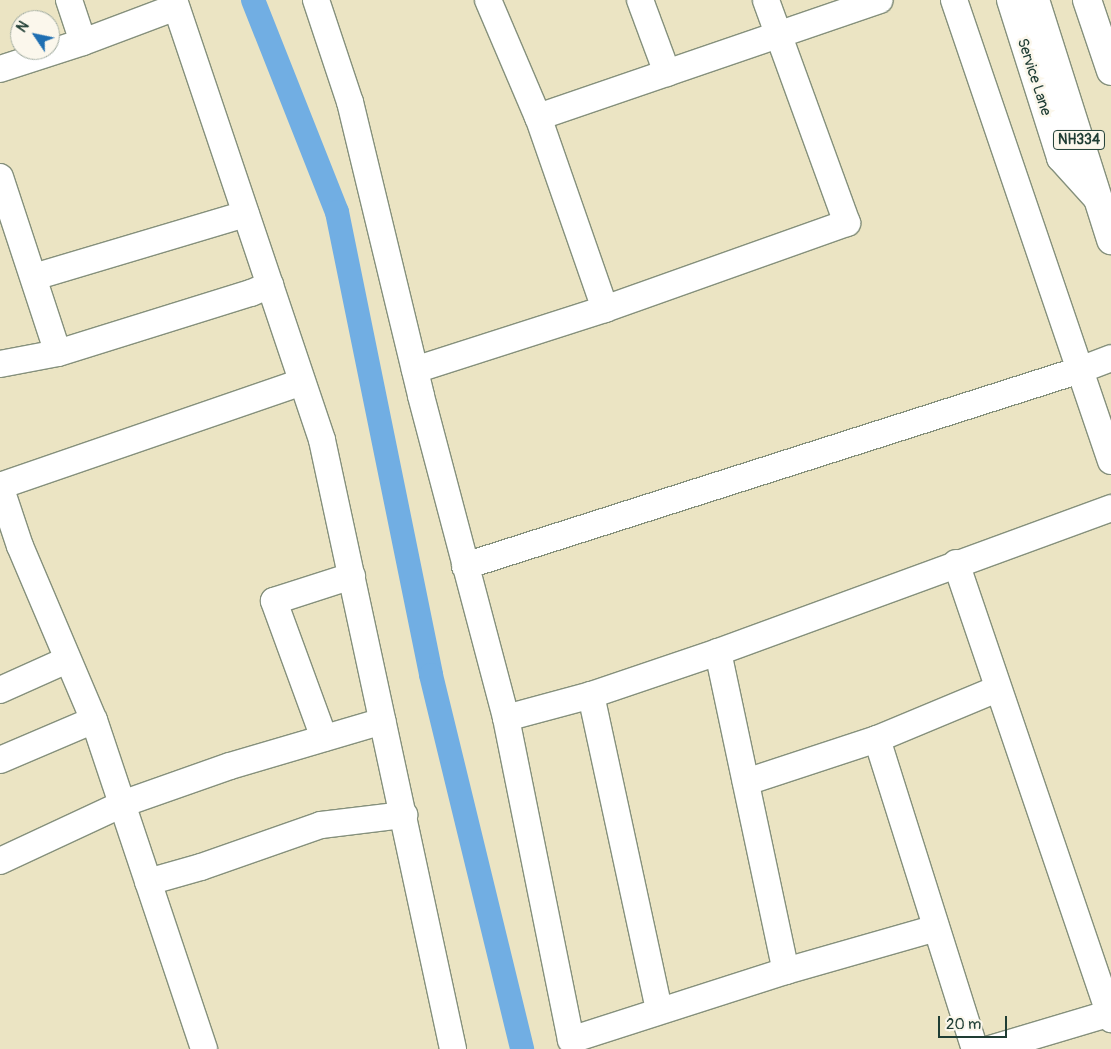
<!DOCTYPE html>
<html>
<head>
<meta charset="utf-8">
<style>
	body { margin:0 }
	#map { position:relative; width:1111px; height:1049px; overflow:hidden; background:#ebe4c3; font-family:Pangolin,sans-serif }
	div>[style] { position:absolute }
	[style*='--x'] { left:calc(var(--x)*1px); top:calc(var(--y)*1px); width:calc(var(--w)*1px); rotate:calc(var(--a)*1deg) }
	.canal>* { height:24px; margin:-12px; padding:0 12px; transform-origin:12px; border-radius:12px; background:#71aee3 }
	.roads { filter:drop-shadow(1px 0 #85907c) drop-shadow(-1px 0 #85907c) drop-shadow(0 1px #85907c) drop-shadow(0 -1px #85907c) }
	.minor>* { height:26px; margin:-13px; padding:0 13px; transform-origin:13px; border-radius:13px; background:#fff }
	.highway>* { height:28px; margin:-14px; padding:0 14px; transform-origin:14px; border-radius:14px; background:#fff }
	span { translate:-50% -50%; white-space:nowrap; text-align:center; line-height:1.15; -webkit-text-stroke:5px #fbf7ec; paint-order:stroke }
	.shield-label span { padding:1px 4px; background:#fbf7ec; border:1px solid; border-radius:4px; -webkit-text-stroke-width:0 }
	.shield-label { font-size:14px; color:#1f3d34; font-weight:700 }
	.street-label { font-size:15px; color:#1f3d34 }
	.north { position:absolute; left:10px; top:10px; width:50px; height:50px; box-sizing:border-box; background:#fbf7ec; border:1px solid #a3ada2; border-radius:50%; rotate:304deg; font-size:14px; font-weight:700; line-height:20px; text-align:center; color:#1f3d34 }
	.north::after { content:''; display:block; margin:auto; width:18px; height:22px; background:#1f6fb2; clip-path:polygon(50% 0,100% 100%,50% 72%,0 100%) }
	.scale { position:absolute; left:938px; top:1016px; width:69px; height:22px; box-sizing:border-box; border:2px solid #1f3d34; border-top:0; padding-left:6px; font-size:15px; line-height:18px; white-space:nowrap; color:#1f3d34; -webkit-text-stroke:4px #fbf7ec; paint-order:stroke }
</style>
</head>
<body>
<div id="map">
	<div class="canal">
		<div style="--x:253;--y:0;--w:228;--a:68.4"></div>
		<div style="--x:337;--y:212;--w:472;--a:78.5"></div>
		<div style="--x:431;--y:675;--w:385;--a:76.3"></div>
	</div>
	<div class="roads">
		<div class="minor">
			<div style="--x:69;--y:0;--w:44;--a:71.6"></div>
			<div style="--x:174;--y:0;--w:464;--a:71.4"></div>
			<div style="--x:322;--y:440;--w:623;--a:77.86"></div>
			<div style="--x:316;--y:0;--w:108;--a:71.6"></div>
			<div style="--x:350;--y:102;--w:302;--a:76.4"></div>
			<div style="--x:421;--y:396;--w:333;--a:75.2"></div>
			<div style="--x:506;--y:718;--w:328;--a:78.6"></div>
			<div style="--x:571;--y:1040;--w:226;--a:-17.8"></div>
			<div style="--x:786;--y:971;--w:156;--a:-16"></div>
			<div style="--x:488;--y:0;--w:127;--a:66.9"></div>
			<div style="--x:640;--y:0;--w:78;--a:69.7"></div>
			<div style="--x:954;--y:0;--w:487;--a:71.2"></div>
			<div style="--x:1010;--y:0;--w:166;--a:72.4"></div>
			<div style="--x:1060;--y:158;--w:57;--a:47.9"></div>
			<div style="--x:0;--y:69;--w:87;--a:-18"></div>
			<div style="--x:83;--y:42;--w:99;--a:-20.6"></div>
			<div style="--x:0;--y:177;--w:185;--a:71.8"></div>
			<div style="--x:34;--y:277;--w:221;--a:-16.6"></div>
			<div style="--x:605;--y:309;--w:203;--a:-109.2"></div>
			<div style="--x:538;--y:117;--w:361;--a:-18.9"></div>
			<div style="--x:0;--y:364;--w:59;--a:-10.7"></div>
			<div style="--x:58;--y:353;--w:202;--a:-17.3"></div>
			<div style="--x:251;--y:293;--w:21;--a:-23"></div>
			<div style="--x:415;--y:370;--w:200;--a:-17.8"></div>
			<div style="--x:605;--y:309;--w:257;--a:-19.6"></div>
			<div style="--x:847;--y:223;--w:237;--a:-110"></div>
			<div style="--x:0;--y:486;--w:63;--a:71.6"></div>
			<div style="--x:20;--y:546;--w:189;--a:67"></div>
			<div style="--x:94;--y:720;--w:347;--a:71.5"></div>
			<div style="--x:0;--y:486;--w:319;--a:-19"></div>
			<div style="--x:956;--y:563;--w:482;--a:71.2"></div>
			<div style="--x:465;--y:566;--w:645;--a:-17.68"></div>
			<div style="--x:1080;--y:370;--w:33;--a:-21"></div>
			<div style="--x:718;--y:652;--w:326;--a:78"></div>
			<div style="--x:0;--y:690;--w:73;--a:-24.1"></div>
			<div style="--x:591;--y:695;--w:322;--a:77.8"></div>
			<div style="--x:506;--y:718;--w:88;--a:-15.1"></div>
			<div style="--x:591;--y:695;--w:134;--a:-18.7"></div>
			<div style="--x:718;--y:652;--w:419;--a:-20.1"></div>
			<div style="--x:324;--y:738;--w:146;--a:-110.1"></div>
			<div style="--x:274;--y:601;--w:82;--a:-17.8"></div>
			<div style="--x:877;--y:739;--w:325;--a:72.5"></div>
			<div style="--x:0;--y:760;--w:102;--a:-23.1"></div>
			<div style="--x:746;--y:782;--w:138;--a:-18.2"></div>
			<div style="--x:877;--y:739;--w:130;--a:-22.6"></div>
			<div style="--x:0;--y:861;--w:135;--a:-25"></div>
			<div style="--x:122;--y:804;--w:114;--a:-19.4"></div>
			<div style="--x:230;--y:766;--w:159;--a:-16.4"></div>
			<div style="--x:148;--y:882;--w:55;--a:-15.8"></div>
			<div style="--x:201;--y:867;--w:127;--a:-19.3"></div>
			<div style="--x:321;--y:825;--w:84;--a:-6.9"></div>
			<div style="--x:990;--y:1049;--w:126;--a:-16.6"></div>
		</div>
		<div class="highway">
			<div style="--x:1035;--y:0;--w:252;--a:72.4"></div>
			<div style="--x:1087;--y:0;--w:75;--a:71.3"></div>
		</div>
	</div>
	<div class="shield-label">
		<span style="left:1079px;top:140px">NH334</span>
	</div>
	<div class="street-label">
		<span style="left:1034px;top:77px;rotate:72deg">Service Lane</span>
	</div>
	<div class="north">N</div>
	<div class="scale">20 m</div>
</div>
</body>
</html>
